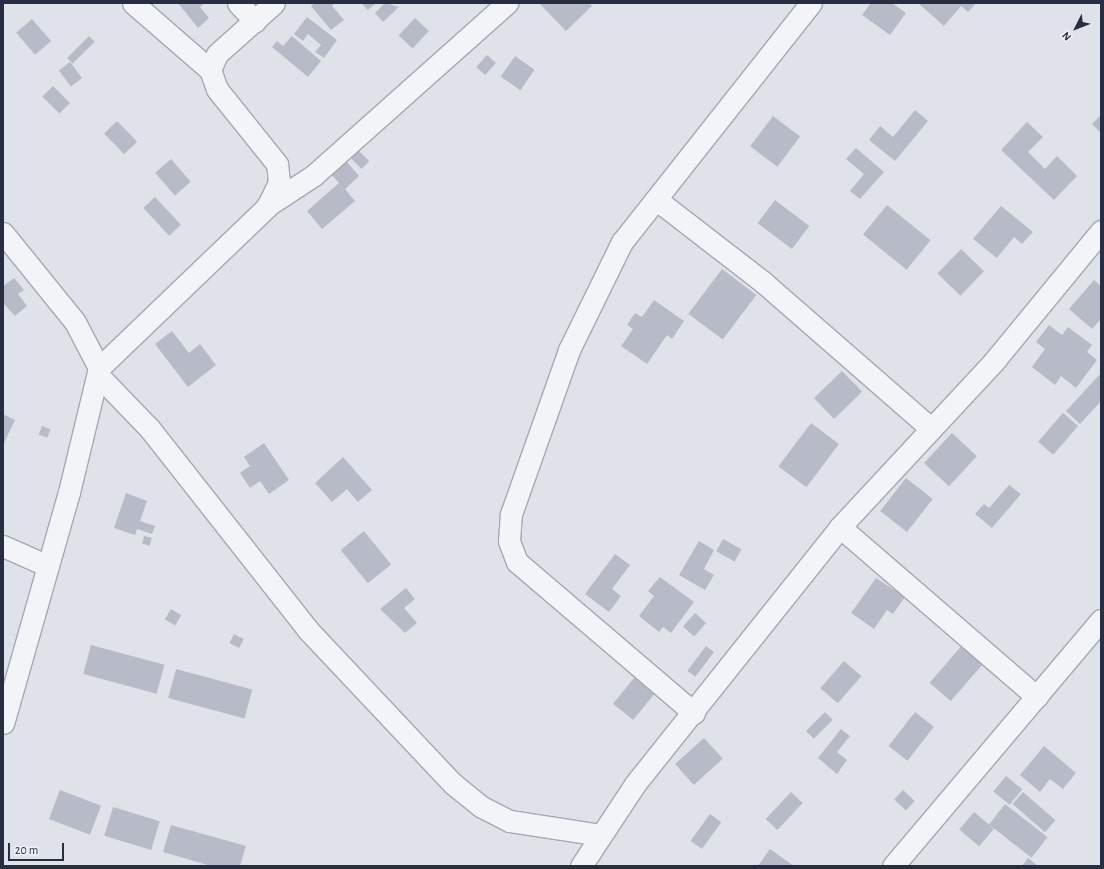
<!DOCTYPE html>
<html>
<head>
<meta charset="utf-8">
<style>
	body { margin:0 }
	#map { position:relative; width:1104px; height:869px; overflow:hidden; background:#e0e2e9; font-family:"Alegreya Sans",sans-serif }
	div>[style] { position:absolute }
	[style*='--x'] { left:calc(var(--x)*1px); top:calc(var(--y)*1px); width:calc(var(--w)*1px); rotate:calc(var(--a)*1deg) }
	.building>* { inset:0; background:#b7bbc7; transform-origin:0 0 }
	.roads { filter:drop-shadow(1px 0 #a5a8b4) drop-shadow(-1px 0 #a5a8b4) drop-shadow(0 1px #a5a8b4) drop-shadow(0 -1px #a5a8b4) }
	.minor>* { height:21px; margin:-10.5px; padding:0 10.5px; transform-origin:10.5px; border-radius:10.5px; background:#f3f4f7 }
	span { translate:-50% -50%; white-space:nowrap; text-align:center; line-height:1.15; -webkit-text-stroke:3px #eff2f7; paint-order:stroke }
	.frame { position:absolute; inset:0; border:4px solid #282e42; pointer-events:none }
	.north { position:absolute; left:1056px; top:8px; width:40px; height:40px; -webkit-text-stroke:3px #eff2f7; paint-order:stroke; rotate:228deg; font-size:11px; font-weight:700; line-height:16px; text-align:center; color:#282e42 }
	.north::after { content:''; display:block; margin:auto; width:14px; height:18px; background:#282e42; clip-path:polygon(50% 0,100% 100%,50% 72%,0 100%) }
	.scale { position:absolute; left:8px; top:843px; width:56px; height:18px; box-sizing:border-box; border:2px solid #282e42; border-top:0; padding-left:5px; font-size:12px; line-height:14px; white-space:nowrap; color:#282e42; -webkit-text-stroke:3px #eff2f7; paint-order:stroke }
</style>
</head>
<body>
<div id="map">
	<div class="building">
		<div style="clip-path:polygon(178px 3px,204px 3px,200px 7px,209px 18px,198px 28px)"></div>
		<div style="clip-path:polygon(315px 3px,335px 3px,332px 6px,344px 20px,331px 30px,311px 6px)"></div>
		<div style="clip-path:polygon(361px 3px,376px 3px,368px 10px)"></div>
		<div style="clip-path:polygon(385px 3px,399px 7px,383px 22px,375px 13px)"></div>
		<div style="clip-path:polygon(539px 3px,589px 3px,592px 6px,566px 31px)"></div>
		<div style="clip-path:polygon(871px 3px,892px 3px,906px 13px,890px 35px,862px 15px)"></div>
		<div style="clip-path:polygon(918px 3px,976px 3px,968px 12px,961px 6px,944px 26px)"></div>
		<div style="clip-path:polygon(307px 17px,337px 40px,324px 58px,315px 52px,321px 45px,308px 34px,303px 41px,294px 34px)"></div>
		<div style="left:415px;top:18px;width:19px;height:24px;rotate:43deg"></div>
		<div style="left:32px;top:19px;width:29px;height:21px;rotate:49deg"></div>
		<div style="left:89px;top:36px;width:8px;height:31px;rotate:45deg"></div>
		<div style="clip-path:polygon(292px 36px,321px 61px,308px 77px,272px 47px,277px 41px,283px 46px)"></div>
		<div style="left:487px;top:55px;width:12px;height:16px;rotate:42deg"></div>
		<div style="left:515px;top:56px;width:24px;height:25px;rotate:35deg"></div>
		<div style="left:70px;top:62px;width:20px;height:14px;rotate:53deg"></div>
		<div style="left:53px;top:86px;width:24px;height:15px;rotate:45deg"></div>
		<div style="clip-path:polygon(915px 110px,928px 121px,895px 161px,869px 140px,880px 126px,893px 137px)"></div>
		<div style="clip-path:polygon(1101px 115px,1101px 133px,1092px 124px)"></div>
		<div style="left:773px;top:116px;width:34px;height:38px;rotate:37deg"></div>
		<div style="left:117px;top:121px;width:29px;height:18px;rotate:46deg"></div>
		<div style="clip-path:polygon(1027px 122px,1043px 137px,1028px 152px,1045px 169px,1057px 156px,1077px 176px,1054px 200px,1001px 150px)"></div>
		<div style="clip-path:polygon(856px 148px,884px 172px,860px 199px,850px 191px,864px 174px,846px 159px)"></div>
		<div style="left:358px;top:150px;width:16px;height:11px;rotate:45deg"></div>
		<div style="left:171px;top:159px;width:30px;height:21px;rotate:49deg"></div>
		<div style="clip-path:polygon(346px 161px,359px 176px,345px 189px,355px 201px,322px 229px,307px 211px,339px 183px,331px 174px)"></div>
		<div style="left:155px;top:197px;width:38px;height:16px;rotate:47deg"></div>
		<div style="left:775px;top:200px;width:43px;height:29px;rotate:37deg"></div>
		<div style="left:887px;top:205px;width:56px;height:38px;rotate:39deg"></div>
		<div style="clip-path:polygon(1001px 206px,1033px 232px,1022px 244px,1014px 237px,997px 258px,973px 239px)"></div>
		<div style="left:961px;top:249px;width:32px;height:34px;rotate:44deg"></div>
		<div style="left:722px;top:269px;width:43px;height:56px;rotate:37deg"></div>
		<div style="clip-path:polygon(14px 278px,24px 290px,18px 294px,27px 306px,15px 316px,3px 303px,3px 286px)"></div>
		<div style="clip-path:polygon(1094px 280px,1101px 286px,1101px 319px,1092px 329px,1069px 309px)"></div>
		<div style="clip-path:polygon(654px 300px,684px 321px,672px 339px,667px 335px,647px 364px,621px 346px,633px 329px,627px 325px,635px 313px,642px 317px)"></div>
		<div style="clip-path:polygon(1049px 325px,1062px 335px,1068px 327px,1092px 345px,1087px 352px,1097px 360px,1076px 388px,1061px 376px,1055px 385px,1032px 367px,1045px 349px,1036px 342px)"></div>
		<div style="clip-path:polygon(172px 331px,189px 353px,200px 344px,216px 365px,188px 387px,155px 344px)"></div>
		<div style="left:842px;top:371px;width:29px;height:39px;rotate:46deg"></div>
		<div style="clip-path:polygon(1101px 373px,1101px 401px,1080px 424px,1066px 411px)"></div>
		<div style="left:1063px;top:413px;width:20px;height:38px;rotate:41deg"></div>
		<div style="clip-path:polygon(3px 414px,15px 420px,3px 445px)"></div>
		<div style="left:811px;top:423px;width:35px;height:54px;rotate:37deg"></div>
		<div style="left:42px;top:426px;width:9px;height:9px;rotate:21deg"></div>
		<div style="left:952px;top:433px;width:34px;height:41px;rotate:43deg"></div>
		<div style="clip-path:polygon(264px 443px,289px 480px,269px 494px,260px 481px,250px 488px,240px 473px,250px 466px,244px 457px)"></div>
		<div style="clip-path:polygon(343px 457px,372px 490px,358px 502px,347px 489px,332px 502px,315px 483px)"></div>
		<div style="left:906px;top:478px;width:34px;height:42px;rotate:38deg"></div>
		<div style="clip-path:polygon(1009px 485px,1021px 494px,992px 528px,975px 514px,984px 504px,989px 508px)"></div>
		<div style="clip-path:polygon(126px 493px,147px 501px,140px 521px,155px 526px,152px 534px,137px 529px,135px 535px,114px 528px)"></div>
		<div style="left:364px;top:531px;width:43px;height:30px;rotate:51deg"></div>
		<div style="left:144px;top:536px;width:8px;height:8px;rotate:14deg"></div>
		<div style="left:723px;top:539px;width:21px;height:14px;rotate:29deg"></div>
		<div style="clip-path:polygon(699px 541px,714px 550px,704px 569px,714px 575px,705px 590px,679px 575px)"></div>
		<div style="clip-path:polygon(615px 554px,630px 565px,612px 589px,621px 596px,609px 612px,585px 594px)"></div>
		<div style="clip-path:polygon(660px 577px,694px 602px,671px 633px,663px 627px,659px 632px,639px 616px,654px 596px,648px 591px)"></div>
		<div style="clip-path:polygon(876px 578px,905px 597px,893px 614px,887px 610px,874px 629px,851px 613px)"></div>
		<div style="clip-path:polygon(406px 588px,415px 599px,404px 608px,417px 623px,405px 633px,380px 609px)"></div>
		<div style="left:171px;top:609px;width:12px;height:12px;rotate:31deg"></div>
		<div style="left:695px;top:613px;width:15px;height:18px;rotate:42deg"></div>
		<div style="left:234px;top:634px;width:11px;height:10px;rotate:27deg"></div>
		<div style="left:965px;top:642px;width:28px;height:54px;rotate:41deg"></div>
		<div style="left:91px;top:645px;width:76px;height:30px;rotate:15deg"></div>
		<div style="left:706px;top:646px;width:10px;height:31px;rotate:37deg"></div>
		<div style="left:844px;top:661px;width:23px;height:36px;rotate:41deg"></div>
		<div style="left:642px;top:668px;width:26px;height:46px;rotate:39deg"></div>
		<div style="left:176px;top:669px;width:79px;height:30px;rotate:15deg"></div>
		<div style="left:825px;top:712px;width:11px;height:27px;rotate:45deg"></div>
		<div style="left:915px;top:712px;width:24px;height:43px;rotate:38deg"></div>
		<div style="clip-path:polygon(841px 729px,850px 736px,837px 752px,847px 760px,837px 774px,818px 758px)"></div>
		<div style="left:704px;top:738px;width:28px;height:39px;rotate:48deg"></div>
		<div style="clip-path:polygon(1044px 746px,1076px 773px,1063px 789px,1050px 779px,1040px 792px,1020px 775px)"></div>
		<div style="left:1006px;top:776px;width:21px;height:20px;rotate:39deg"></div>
		<div style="left:60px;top:790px;width:44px;height:31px;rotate:21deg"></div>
		<div style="left:903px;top:790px;width:16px;height:13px;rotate:43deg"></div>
		<div style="left:791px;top:792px;width:16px;height:37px;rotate:43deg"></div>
		<div style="left:1023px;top:792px;width:43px;height:16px;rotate:41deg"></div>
		<div style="left:1005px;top:804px;width:54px;height:26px;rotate:38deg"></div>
		<div style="left:113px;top:807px;width:49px;height:30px;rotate:17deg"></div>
		<div style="left:974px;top:812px;width:26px;height:23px;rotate:40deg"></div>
		<div style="left:710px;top:814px;width:14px;height:33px;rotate:36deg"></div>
		<div style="clip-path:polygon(171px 825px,246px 846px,240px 866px,211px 866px,163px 852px)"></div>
		<div style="clip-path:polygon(770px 849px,794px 866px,758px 866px)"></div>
		<div style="clip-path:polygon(1028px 858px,1038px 866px,1022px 866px)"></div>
	</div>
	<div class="roads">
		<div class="minor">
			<div style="--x:133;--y:3;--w:102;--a:41"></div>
			<div style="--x:238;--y:3;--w:25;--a:47"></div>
			<div style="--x:657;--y:200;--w:134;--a:37.7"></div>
			<div style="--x:763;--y:282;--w:220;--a:41.1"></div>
			<div style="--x:267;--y:206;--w:56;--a:-33.4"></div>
			<div style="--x:314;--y:175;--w:259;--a:-41.7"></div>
			<div style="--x:3;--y:233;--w:114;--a:51"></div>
			<div style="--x:75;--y:322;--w:52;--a:62.4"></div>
			<div style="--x:99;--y:368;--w:128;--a:103.6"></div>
			<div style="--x:69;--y:492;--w:240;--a:105.9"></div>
			<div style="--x:99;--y:368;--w:233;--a:-43.8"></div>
			<div style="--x:267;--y:207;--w:28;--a:-64"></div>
			<div style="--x:279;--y:182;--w:18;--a:-96"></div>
			<div style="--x:277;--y:164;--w:96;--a:-128.7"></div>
			<div style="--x:217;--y:89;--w:20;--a:-110"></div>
			<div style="--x:210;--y:70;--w:17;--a:-66"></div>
			<div style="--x:217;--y:54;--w:76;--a:-41.8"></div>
			<div style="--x:98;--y:375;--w:75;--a:46.1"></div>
			<div style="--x:150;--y:429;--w:256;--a:51.8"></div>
			<div style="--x:308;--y:630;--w:210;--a:46.7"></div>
			<div style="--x:452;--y:783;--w:38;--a:39"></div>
			<div style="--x:482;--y:807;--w:31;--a:27"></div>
			<div style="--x:510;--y:821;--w:91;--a:8.8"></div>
			<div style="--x:840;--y:527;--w:260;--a:40.8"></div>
			<div style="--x:3;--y:546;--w:49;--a:24"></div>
			<div style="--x:694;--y:713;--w:233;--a:-139.5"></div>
			<div style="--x:517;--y:562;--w:22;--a:-111"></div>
			<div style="--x:509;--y:541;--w:27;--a:-86"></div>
			<div style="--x:511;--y:514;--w:174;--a:-70.5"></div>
			<div style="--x:569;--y:350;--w:120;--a:-63.9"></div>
			<div style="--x:622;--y:242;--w:305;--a:-51.7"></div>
			<div style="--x:581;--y:866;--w:98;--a:-56.6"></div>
			<div style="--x:635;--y:784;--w:329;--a:-51.4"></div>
			<div style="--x:840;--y:527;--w:228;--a:-47.1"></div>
			<div style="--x:995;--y:360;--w:167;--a:-50.6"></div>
			<div style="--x:893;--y:866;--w:322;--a:-49.8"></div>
		</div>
	</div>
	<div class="frame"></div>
	<div class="north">N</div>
	<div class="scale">20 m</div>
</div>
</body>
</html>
